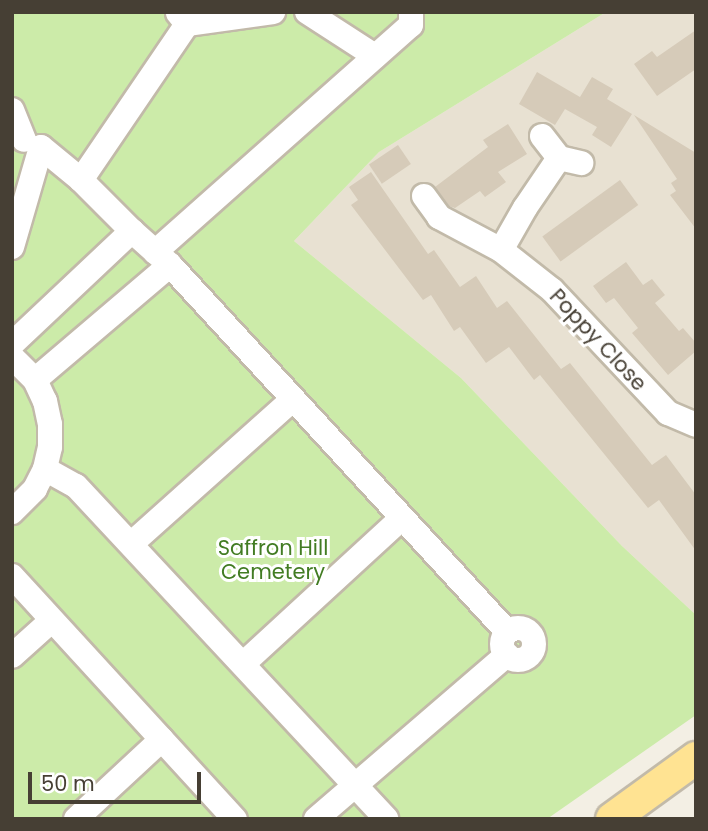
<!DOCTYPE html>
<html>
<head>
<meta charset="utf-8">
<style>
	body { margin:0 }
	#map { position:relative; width:708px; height:831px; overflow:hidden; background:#f3efe4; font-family:Poppins,sans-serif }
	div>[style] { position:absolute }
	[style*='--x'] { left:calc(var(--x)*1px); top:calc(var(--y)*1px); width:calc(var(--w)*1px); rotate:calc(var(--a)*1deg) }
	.residential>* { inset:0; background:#e8e1d2 }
	.green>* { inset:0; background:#cceba9 }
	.building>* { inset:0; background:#d6cbb9; transform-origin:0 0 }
	.roads { filter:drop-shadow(2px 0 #c2baa9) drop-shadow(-2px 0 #c2baa9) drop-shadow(0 2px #c2baa9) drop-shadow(0 -2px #c2baa9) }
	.minor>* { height:24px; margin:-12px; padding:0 12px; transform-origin:12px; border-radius:12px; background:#fff }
	.minor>.ring { margin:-12px; padding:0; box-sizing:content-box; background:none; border:24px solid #fff; border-radius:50% }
	.major>* { height:32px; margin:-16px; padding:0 16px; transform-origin:16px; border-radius:16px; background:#ffe392 }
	span { translate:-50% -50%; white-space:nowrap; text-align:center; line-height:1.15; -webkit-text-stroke:6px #fff; paint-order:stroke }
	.street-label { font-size:21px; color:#463f34 }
	.park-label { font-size:21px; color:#427c23 }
	.frame { position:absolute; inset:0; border:14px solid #463f34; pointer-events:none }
	.scale { position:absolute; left:28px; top:772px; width:173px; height:32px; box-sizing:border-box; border:4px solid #463f34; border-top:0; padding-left:9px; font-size:21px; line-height:24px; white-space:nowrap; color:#463f34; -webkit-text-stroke:5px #fff; paint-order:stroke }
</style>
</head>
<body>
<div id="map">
	<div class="residential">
		<div style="clip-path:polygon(606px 12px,696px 12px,696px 615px,622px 546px,461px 378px,294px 241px,379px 152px)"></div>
	</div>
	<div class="green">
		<div style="clip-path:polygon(12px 12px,606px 12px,379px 152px,294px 241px,461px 378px,622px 546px,696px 615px,696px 715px,547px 819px,12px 819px)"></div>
	</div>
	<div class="building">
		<div style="clip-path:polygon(696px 30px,696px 69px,657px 96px,634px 64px,652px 51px,657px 57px)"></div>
		<div style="clip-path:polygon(537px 72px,580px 97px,592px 77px,613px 89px,607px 99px,632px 114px,611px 147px,592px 135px,597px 127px,565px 109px,555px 125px,519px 104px)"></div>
		<div style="clip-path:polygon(634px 115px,696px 153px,696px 229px,670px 195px,676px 191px,671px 183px,677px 179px)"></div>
		<div style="clip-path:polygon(508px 124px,527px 154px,498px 172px,506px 182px,485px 197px,480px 191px,455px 208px,449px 206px,435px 187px,488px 147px,483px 140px)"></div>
		<div style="left:398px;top:145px;width:23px;height:35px;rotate:56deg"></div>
		<div style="clip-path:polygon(371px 172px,428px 254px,434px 250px,460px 287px,476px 276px,497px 308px,507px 301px,561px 369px,570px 363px,652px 465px,666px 455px,696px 495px,696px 551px,659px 500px,648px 508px,540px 375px,534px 380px,509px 347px,486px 363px,460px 327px,454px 331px,431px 295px,423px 300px,351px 205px,358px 200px,349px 187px)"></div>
		<div style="left:620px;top:180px;width:31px;height:96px;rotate:54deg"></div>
		<div style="clip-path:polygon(626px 262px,643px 285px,652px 279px,665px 295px,655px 303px,679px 331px,683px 328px,696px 343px,696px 351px,668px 375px,632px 333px,638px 328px,614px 298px,606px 303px,593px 286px)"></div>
	</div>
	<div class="roads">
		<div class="minor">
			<div style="--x:307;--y:12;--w:81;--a:32.9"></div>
			<div style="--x:178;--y:13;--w:14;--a:51"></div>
			<div style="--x:187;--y:24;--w:87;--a:-7.9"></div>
			<div style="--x:12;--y:110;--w:32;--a:68"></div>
			<div style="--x:542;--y:136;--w:28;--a:52"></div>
			<div style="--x:559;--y:158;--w:23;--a:13"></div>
			<div style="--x:559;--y:158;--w:60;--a:124.2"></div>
			<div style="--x:525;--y:208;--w:48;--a:119.7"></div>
			<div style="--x:501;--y:250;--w:65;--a:38.1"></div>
			<div style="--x:552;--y:290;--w:169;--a:46.7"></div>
			<div style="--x:668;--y:413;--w:30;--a:23"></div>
			<div style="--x:81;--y:180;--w:189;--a:-55.8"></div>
			<div style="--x:424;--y:196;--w:26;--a:54"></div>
			<div style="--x:439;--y:217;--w:70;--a:28"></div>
			<div style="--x:12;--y:247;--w:104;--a:-73.8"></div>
			<div style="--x:41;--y:147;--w:52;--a:39.5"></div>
			<div style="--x:81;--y:180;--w:72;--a:45"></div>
			<div style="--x:155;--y:252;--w:342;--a:-41.6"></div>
			<div style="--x:411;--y:25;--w:13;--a:-90"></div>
			<div style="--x:170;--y:265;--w:499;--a:47.4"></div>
			<div style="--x:12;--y:344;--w:165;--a:-43.3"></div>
			<div style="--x:132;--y:231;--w:51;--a:41.8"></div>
			<div style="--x:170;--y:265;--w:177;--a:139.6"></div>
			<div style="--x:12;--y:357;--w:33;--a:45"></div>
			<div style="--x:35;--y:380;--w:23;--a:65"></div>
			<div style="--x:45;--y:401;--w:24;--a:78"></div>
			<div style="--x:50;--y:424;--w:23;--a:90"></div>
			<div style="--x:50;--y:447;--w:23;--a:103"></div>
			<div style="--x:45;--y:469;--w:22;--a:117"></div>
			<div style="--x:35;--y:489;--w:33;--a:135"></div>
			<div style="--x:45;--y:469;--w:35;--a:29"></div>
			<div style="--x:76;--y:486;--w:455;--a:47"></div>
			<div style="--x:131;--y:544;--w:216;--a:-41.8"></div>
			<div style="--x:12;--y:576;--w:330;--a:47.5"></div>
			<div class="ring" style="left:502px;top:628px;width:8px;height:8px"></div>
			<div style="--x:12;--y:656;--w:52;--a:-41.9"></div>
			<div style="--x:243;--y:664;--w:216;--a:-42.6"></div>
			<div style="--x:76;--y:819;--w:117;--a:-42.9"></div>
			<div style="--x:316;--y:819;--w:252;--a:-40.7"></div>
		</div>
		<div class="major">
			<div style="--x:612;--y:819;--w:104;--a:-36"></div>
		</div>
	</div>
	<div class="street-label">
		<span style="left:598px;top:340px;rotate:47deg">Poppy Close</span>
	</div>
	<div class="park-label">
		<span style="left:273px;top:560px">Saffron Hill<br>Cemetery</span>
	</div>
	<div class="frame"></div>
	<div class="scale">50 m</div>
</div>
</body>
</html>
